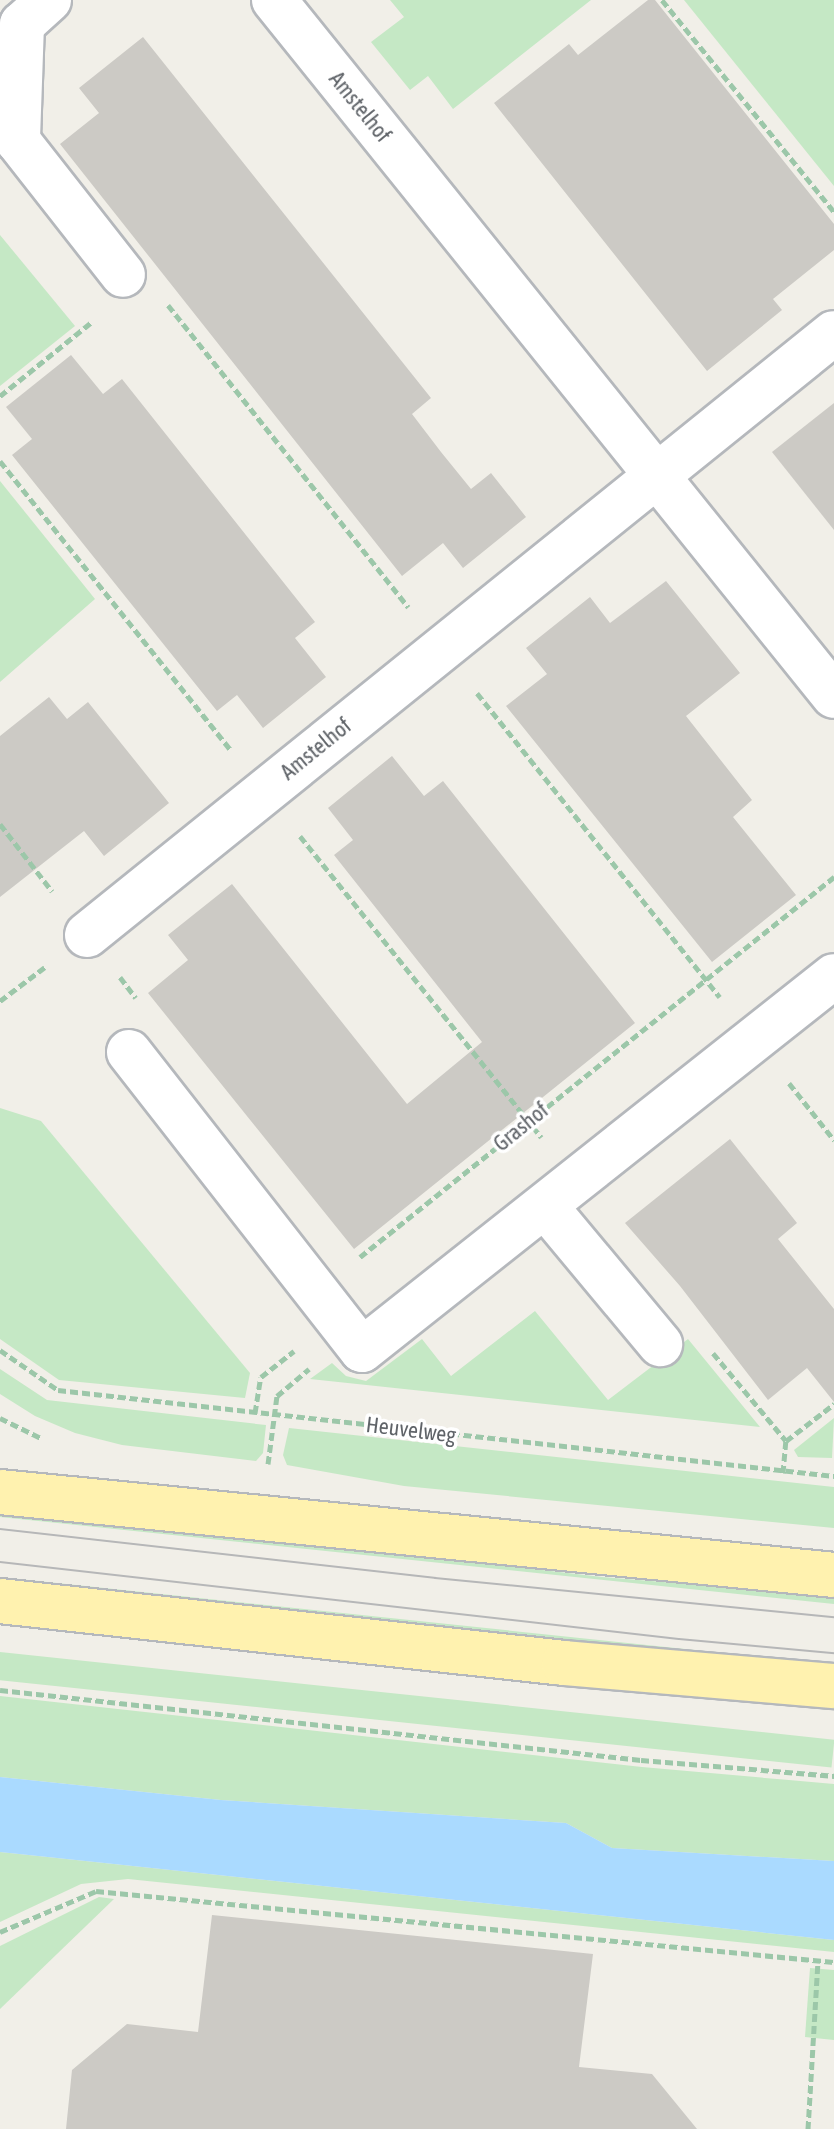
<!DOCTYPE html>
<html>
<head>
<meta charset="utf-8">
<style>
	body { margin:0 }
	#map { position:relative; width:834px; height:2129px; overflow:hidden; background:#f1efe8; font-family:"Asap Condensed",sans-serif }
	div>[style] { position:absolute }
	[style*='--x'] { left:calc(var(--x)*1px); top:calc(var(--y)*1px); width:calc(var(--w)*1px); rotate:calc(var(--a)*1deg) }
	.green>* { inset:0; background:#c5e8c5; transform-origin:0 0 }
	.water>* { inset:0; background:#aadaff }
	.building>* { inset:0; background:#cccac5 }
	.path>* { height:5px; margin-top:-2.5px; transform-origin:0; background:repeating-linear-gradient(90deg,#9cc7a9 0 8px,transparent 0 12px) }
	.roads { filter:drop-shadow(2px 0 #b5b8bc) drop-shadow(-2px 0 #b5b8bc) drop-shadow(0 2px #b5b8bc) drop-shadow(0 -2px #b5b8bc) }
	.minor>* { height:44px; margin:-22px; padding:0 22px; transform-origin:22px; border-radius:22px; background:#fff }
	.major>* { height:44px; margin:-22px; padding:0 22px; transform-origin:22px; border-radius:22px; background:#fff2af }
	.tram>* { height:2px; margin:-1px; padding:0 1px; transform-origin:1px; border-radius:1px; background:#b6b7b8 }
	span { translate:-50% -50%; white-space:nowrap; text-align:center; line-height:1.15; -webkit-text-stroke:7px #fff; paint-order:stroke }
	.street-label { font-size:22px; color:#5f6368 }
</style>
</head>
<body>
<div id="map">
	<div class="green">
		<div style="clip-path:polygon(390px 0,591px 0,453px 109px,428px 76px,410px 90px,371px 42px,404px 17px)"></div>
		<div style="clip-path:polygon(684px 0,834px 0,834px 186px)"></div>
		<div style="clip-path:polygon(0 235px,75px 326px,0 386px)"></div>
		<div style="clip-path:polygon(0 481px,95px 599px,0 682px)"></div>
		<div style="clip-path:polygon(0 1108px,41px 1121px,250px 1373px,245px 1398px,59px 1380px,0 1339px)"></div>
		<div style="clip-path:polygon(535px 1311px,608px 1400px,688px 1339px,760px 1427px,310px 1379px,332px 1363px,346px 1376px,366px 1381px,422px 1339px,451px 1376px)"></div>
		<div style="clip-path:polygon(0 1369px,47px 1400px,266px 1425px,263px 1453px,256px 1461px,122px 1445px,75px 1433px,35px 1416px,0 1394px)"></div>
		<div style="clip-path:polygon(834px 1418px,832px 1458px,798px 1457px,794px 1450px)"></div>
		<div style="clip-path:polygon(289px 1428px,834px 1487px,834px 1528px,404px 1486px,287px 1465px,283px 1455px)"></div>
		<div style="clip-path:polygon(0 1507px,602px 1577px,834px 1596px,834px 1604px,0 1517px)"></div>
		<div style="left:0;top:1577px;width:839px;height:7px;rotate:6deg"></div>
		<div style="left:0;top:1652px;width:839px;height:28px;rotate:6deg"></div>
		<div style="clip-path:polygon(0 1696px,642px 1767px,834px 1784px,834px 1861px,612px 1848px,566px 1823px,221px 1800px,0 1777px)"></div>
		<div style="clip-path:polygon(0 1852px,834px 1940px,834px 1952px,128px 1879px,81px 1884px,0 1922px)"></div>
		<div style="clip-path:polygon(99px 1897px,114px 1899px,0 2009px,0 1946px)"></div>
		<div style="clip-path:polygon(810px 1968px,834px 1970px,834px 2040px,805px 2037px)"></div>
	</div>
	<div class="water">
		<div style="clip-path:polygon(0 1777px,221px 1800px,566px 1823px,612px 1848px,834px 1861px,834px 1940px,0 1852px)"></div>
	</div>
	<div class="building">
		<div style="clip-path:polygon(648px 0,655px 0,834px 224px,834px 250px,773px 299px,782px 310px,707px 371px,494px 103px,569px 44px,578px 55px)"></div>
		<div style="clip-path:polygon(143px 37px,431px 398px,412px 414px,441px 452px,471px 489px,491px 473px,526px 517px,463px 568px,443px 543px,402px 576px,60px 144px,99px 113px,79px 88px)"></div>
		<div style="clip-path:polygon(71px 355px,103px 394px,122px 379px,315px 622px,295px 638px,326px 677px,263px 728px,237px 695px,217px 711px,12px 455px,32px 439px,6px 407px)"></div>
		<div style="clip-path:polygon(834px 403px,834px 530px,772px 452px)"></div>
		<div style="clip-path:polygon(666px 581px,740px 673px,686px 716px,752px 800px,733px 817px,796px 895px,712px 962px,506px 706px,547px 674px,526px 648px,590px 597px,610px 623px)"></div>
		<div style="clip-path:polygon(49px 697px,67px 719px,88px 702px,169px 803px,104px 856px,84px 831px,0 897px,0 736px)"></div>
		<div style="clip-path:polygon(392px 756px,424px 796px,443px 781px,635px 1023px,354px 1249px,148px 993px,188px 960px,168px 935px,232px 884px,407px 1104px,482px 1042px,334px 855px,353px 840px,328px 808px)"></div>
		<div style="clip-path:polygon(730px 1139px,797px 1223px,778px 1239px,834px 1309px,834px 1402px,807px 1368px,768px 1400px,680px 1286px,625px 1223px)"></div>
		<div style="clip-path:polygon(212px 1915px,593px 1954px,579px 2067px,652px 2074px,697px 2129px,66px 2129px,72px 2070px,127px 2024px,198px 2032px)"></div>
	</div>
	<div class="path">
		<div style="--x:662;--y:0;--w:273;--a:50.9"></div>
		<div style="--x:168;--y:305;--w:386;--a:51.5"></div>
		<div style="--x:0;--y:396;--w:119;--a:-38.9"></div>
		<div style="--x:0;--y:461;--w:370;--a:51.4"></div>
		<div style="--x:477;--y:693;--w:389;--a:51.4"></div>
		<div style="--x:0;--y:824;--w:85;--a:52.2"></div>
		<div style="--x:300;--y:836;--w:386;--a:51.3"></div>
		<div style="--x:120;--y:977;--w:26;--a:53"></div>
		<div style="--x:0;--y:1001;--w:56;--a:-37.1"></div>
		<div style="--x:789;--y:1083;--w:73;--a:51.7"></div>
		<div style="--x:360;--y:1257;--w:608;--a:-38.72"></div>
		<div style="--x:0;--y:1350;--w:70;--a:34.6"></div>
		<div style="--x:58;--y:1390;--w:781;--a:6.32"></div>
		<div style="--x:713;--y:1353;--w:114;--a:50.3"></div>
		<div style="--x:786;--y:1441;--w:61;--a:-37.6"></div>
		<div style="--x:255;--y:1413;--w:36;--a:-81"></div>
		<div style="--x:261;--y:1377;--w:42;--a:-38.2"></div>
		<div style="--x:0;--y:1418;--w:46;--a:26"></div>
		<div style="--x:268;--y:1464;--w:69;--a:-82.5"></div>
		<div style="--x:277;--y:1396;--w:42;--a:-40.2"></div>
		<div style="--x:783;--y:1473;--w:32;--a:-85"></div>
		<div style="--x:0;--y:1690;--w:645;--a:6.23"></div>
		<div style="--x:641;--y:1760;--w:194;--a:4.7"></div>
		<div style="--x:0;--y:1932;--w:104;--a:-23.1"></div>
		<div style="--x:96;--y:1891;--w:741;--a:5.5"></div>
		<div style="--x:808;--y:2129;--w:168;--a:-86.6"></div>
	</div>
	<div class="roads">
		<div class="minor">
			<div style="--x:49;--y:0;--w:36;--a:138"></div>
			<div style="--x:22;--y:24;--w:117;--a:92"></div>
			<div style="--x:18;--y:141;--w:170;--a:51.9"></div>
			<div style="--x:274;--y:0;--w:893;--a:51.18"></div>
			<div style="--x:87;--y:935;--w:959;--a:-38.87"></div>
			<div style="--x:129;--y:1052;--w:378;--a:52"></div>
			<div style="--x:362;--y:1350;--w:602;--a:-38.39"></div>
			<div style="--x:545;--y:1206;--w:180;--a:50.2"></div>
		</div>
		<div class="major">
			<div style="--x:0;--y:1492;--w:838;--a:5.68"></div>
			<div style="--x:0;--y:1601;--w:567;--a:6.27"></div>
			<div style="--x:564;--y:1663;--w:271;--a:4.9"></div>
		</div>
	</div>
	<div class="tram">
		<div style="--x:0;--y:1529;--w:438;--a:6.4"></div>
		<div style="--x:435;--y:1578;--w:401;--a:5.6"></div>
		<div style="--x:0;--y:1562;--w:683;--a:6.47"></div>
		<div style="--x:679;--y:1639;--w:156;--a:5.2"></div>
	</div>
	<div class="street-label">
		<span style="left:360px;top:107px;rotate:51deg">Amstelhof</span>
		<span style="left:316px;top:749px;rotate:-39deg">Amstelhof</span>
		<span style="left:521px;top:1127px;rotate:-39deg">Grashof</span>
		<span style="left:411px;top:1430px;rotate:7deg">Heuvelweg</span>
	</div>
</div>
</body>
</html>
